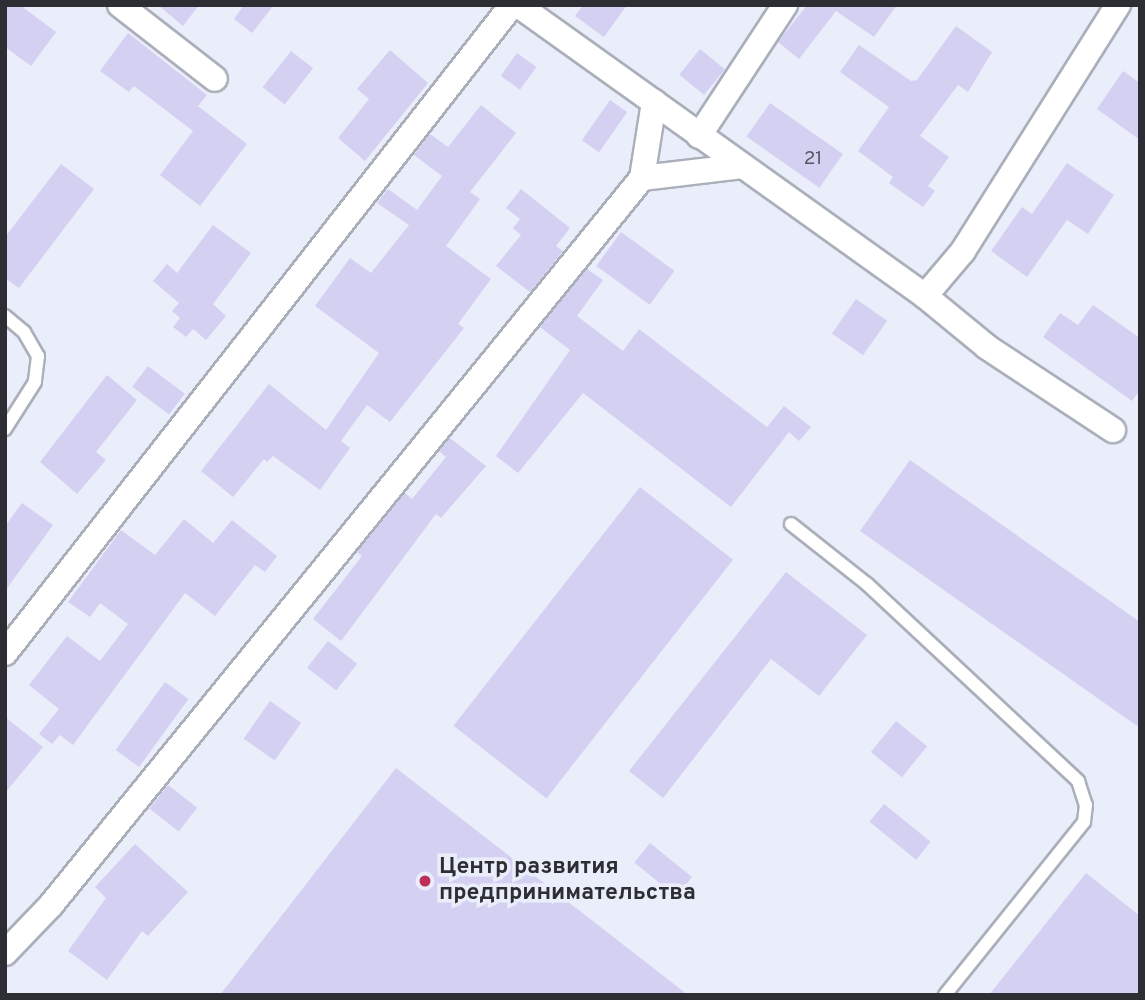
<!DOCTYPE html>
<html>
<head>
<meta charset="utf-8">
<style>
	body { margin:0 }
	#map { position:relative; width:1145px; height:1000px; overflow:hidden; background:#eaeefa; font-family:Overpass,sans-serif }
	div>[style] { position:absolute }
	[style*='--x'] { left:calc(var(--x)*1px); top:calc(var(--y)*1px); width:calc(var(--w)*1px); rotate:calc(var(--a)*1deg) }
	.building>* { inset:0; background:#d3d0f2; transform-origin:0 0 }
	.roads { filter:drop-shadow(2px 0 #aaafba) drop-shadow(-2px 0 #aaafba) drop-shadow(0 2px #aaafba) drop-shadow(0 -2px #aaafba) }
	.lane>* { height:12px; margin:-6px; padding:0 6px; transform-origin:6px; border-radius:6px; background:#fff }
	.street>* { height:24px; margin:-12px; padding:0 12px; transform-origin:12px; border-radius:12px; background:#fff }
	.dots>* { width:19px; height:19px; translate:-50% -50%; box-sizing:border-box; border:4px solid #eaeefa; border-radius:50% }
	span { translate:-50% -50%; white-space:nowrap; text-align:center; line-height:1.15; -webkit-text-stroke:7px #eaeefa; paint-order:stroke }
	.number-label { font-size:19px; color:#565663 }
	.number-label span { -webkit-text-stroke-width:0 }
	.poi-label { font-size:23px; color:#2c2e33; font-weight:700 }
	.left { translate:0 -50%; text-align:left }
	.frame { position:absolute; inset:0; border:7px solid #2c2e33; pointer-events:none }
</style>
</head>
<body>
<div id="map">
	<div class="building">
		<div style="clip-path:polygon(5px 5px,20px 5px,56px 32px,31px 66px,5px 47px)"></div>
		<div style="clip-path:polygon(158px 5px,199px 5px,183px 26px)"></div>
		<div style="clip-path:polygon(244px 5px,274px 5px,252px 33px,234px 19px)"></div>
		<div style="clip-path:polygon(583px 5px,627px 5px,604px 37px,575px 16px)"></div>
		<div style="clip-path:polygon(807px 5px,897px 5px,874px 37px,836px 11px,799px 59px,778px 42px)"></div>
		<div style="clip-path:polygon(956px 26px,992px 52px,968px 92px,958px 85px,920px 136px,949px 157px,928px 186px,935px 191px,923px 207px,889px 183px,893px 177px,858px 151px,889px 107px,840px 72px,859px 45px,911px 81px,917px 80px)"></div>
		<div style="clip-path:polygon(128px 33px,207px 95px,198px 106px,247px 144px,200px 206px,160px 175px,193px 131px,134px 86px,129px 92px,100px 71px)"></div>
		<div style="left:700px;top:49px;width:32px;height:33px;rotate:39deg"></div>
		<div style="clip-path:polygon(390px 50px,428px 83px,365px 161px,338px 138px,369px 99px,357px 89px)"></div>
		<div style="left:291px;top:51px;width:28px;height:46px;rotate:38deg"></div>
		<div style="left:517px;top:53px;width:24px;height:28px;rotate:36deg"></div>
		<div style="clip-path:polygon(1123px 71px,1140px 83px,1140px 140px,1097px 109px)"></div>
		<div style="left:610px;top:100px;width:21px;height:49px;rotate:35deg"></div>
		<div style="left:770px;top:103px;width:89px;height:41px;rotate:35deg"></div>
		<div style="clip-path:polygon(481px 105px,516px 133px,470px 192px,480px 199px,446px 246px,491px 279px,458px 324px,464px 328px,390px 422px,367px 405px,341px 441px,350px 448px,320px 490px,273px 456px,267px 462px,264px 459px,233px 497px,201px 471px,269px 384px,326px 430px,379px 353px,315px 306px,350px 258px,371px 273px,409px 225px,377px 203px,388px 189px,417px 210px,442px 176px,414px 155px,430px 134px,448px 147px)"></div>
		<div style="clip-path:polygon(1067px 163px,1114px 195px,1088px 234px,1067px 220px,1027px 277px,991px 251px,1022px 207px,1032px 214px)"></div>
		<div style="clip-path:polygon(61px 164px,94px 189px,19px 288px,5px 278px,5px 237px)"></div>
		<div style="clip-path:polygon(521px 189px,570px 228px,556px 246px,563px 251px,530px 292px,496px 266px,521px 235px,513px 228px,520px 219px,506px 208px)"></div>
		<div style="clip-path:polygon(213px 225px,251px 253px,213px 304px,226px 316px,206px 340px,193px 329px,186px 337px,173px 327px,180px 318px,172px 311px,179px 303px,153px 281px,167px 264px,177px 273px)"></div>
		<div style="left:621px;top:232px;width:66px;height:42px;rotate:36deg"></div>
		<div style="clip-path:polygon(587px 269px,603px 280px,577px 316px,623px 351px,639px 329px,767px 427px,784px 406px,811px 427px,799px 441px,789px 432px,731px 507px,583px 393px,518px 473px,496px 456px,570px 350px,540px 327px)"></div>
		<div style="left:856px;top:299px;width:38px;height:42px;rotate:35deg"></div>
		<div style="clip-path:polygon(1093px 305px,1140px 338px,1140px 390px,1132px 401px,1043px 337px,1060px 313px,1078px 325px)"></div>
		<div style="left:148px;top:366px;width:46px;height:26px;rotate:37deg"></div>
		<div style="clip-path:polygon(107px 375px,137px 400px,96px 452px,106px 460px,77px 494px,40px 462px)"></div>
		<div style="clip-path:polygon(450px 438px,486px 466px,441px 518px,436px 514px,341px 641px,313px 619px,362px 556px,357px 552px,405px 493px,412px 499px,446px 457px,439px 451px)"></div>
		<div style="clip-path:polygon(910px 460px,1140px 622px,1140px 728px,860px 531px)"></div>
		<div style="left:640px;top:487px;width:118px;height:303px;rotate:38deg"></div>
		<div style="clip-path:polygon(22px 503px,53px 525px,5px 591px,5px 526px)"></div>
		<div style="clip-path:polygon(184px 519px,213px 543px,232px 520px,277px 556px,265px 572px,255px 565px,215px 616px,185px 593px,73px 745px,60px 735px,52px 744px,39px 734px,59px 709px,29px 685px,67px 636px,100px 661px,128px 624px,100px 603px,90px 617px,68px 602px,121px 530px,155px 555px)"></div>
		<div style="clip-path:polygon(786px 572px,867px 635px,819px 696px,771px 659px,663px 798px,629px 771px)"></div>
		<div style="left:328px;top:641px;width:37px;height:34px;rotate:38deg"></div>
		<div style="left:165px;top:682px;width:29px;height:84px;rotate:36deg"></div>
		<div style="left:270px;top:701px;width:38px;height:46px;rotate:35deg"></div>
		<div style="clip-path:polygon(5px 717px,43px 747px,5px 793px)"></div>
		<div style="left:896px;top:721px;width:40px;height:40px;rotate:39deg"></div>
		<div style="clip-path:polygon(396px 768px,688px 995px,220px 995px)"></div>
		<div style="left:168px;top:785px;width:37px;height:30px;rotate:38deg"></div>
		<div style="left:884px;top:804px;width:60px;height:23px;rotate:39deg"></div>
		<div style="left:650px;top:843px;width:54px;height:25px;rotate:39deg"></div>
		<div style="clip-path:polygon(135px 844px,188px 892px,148px 936px,142px 931px,107px 980px,68px 951px,106px 898px,95px 887px)"></div>
		<div style="clip-path:polygon(1086px 873px,1140px 916px,1140px 995px,989px 995px)"></div>
	</div>
	<div class="roads">
		<div class="lane">
			<div style="--x:5;--y:316;--w:25;--a:40"></div>
			<div style="--x:24;--y:332;--w:28;--a:60"></div>
			<div style="--x:38;--y:356;--w:26;--a:97"></div>
			<div style="--x:35;--y:382;--w:56;--a:122.6"></div>
			<div style="--x:791;--y:524;--w:97;--a:38.3"></div>
			<div style="--x:867;--y:584;--w:289;--a:43"></div>
			<div style="--x:1078;--y:781;--w:25;--a:72"></div>
			<div style="--x:1086;--y:805;--w:17;--a:97"></div>
			<div style="--x:1084;--y:822;--w:222;--a:128.8"></div>
		</div>
		<div class="street">
			<div style="--x:120;--y:5;--w:120;--a:37.9"></div>
			<div style="--x:518;--y:5;--w:500;--a:35.56"></div>
			<div style="--x:925;--y:296;--w:80;--a:39.4"></div>
			<div style="--x:987;--y:347;--w:151;--a:33.4"></div>
			<div style="--x:699;--y:136;--w:157;--a:-56.7"></div>
			<div style="--x:642;--y:178;--w:101;--a:-6.8"></div>
			<div style="--x:925;--y:296;--w:59;--a:-49.8"></div>
			<div style="--x:963;--y:251;--w:291;--a:-57.8"></div>
			<div style="--x:5;--y:653;--w:823;--a:-51.96"></div>
			<div style="--x:5;--y:953;--w:66;--a:-46.2"></div>
			<div style="--x:51;--y:905;--w:937;--a:-50.89"></div>
			<div style="--x:642;--y:178;--w:77;--a:-81"></div>
		</div>
	</div>
	<div class="dots">
		<div style="left:425px;top:881px;background:#be2f5c"></div>
	</div>
	<div class="number-label">
		<span style="left:813px;top:160px">21</span>
	</div>
	<div class="poi-label">
		<span class="left" style="left:439px;top:881px">Центр развития<br>предпринимательства</span>
	</div>
	<div class="frame"></div>
</div>
</body>
</html>
